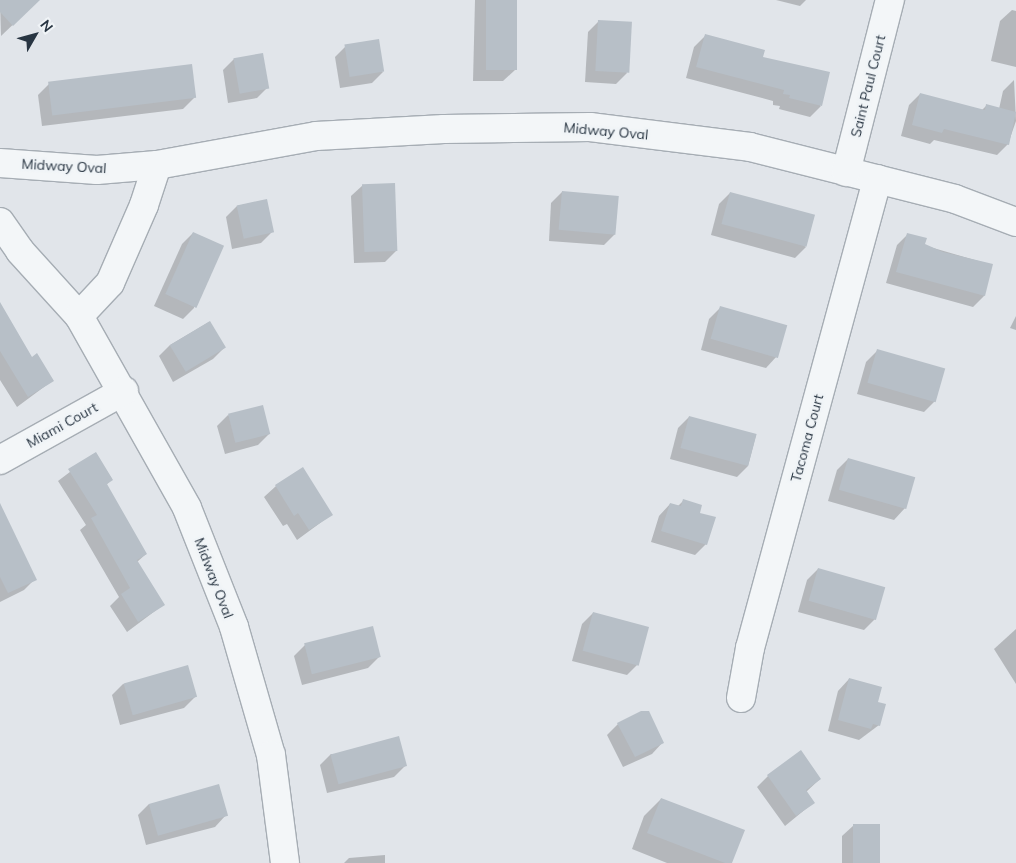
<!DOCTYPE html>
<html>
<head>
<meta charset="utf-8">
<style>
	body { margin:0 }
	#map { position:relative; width:1016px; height:863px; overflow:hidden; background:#e1e5ea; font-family:Mulish,sans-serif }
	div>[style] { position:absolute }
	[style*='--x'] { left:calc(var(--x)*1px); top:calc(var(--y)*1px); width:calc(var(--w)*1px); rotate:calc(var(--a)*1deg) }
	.shadow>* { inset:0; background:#0003 }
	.building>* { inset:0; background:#b7bfc7; transform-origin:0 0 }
	.roads { filter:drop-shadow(1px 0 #a6adb4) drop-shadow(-1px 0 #a6adb4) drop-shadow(0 1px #a6adb4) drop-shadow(0 -1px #a6adb4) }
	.street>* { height:28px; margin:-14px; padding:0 14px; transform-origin:14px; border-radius:14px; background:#f3f6f8 }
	span { translate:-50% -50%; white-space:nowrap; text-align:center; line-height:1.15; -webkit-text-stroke:5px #f0f4f7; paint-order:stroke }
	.street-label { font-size:14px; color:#283542 }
	.north { position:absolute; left:10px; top:10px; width:50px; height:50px; -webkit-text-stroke:4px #f0f4f7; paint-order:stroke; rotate:52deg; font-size:14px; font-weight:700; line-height:20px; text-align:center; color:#283542 }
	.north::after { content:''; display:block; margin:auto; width:18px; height:22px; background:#283542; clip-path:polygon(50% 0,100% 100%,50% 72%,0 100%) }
</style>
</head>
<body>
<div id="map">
	<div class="shadow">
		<div style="clip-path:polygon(0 0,29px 0,22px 16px,1px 36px)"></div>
		<div style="clip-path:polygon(475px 0,516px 0,515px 70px,503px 81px,473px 81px)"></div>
		<div style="clip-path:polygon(776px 0,806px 0,800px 6px)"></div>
		<div style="clip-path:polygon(1012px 10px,1016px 11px,1016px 67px,991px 61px,1000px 21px)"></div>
		<div style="clip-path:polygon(599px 21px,627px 73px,616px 84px,585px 82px,588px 32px)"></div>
		<div style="clip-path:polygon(705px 36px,762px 58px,821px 106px,810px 117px,779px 109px,780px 106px,773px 105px,773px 101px,686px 78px,694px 47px)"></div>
		<div style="clip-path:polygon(346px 46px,383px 72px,372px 83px,340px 88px,335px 57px)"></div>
		<div style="clip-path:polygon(234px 59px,268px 87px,257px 98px,228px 103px,223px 70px)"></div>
		<div style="clip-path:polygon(1014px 80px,1016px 121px,1008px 144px,997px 155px,934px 140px,930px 144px,901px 136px,909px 105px,920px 94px,982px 110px,986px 106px,999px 109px,1003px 91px)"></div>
		<div style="clip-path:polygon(49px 84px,194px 98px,183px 109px,42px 126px,38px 95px)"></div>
		<div style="clip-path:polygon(363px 185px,396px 251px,385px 262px,354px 263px,351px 196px)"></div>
		<div style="clip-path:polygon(562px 192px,615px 234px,604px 245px,549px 241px,551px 203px)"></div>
		<div style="clip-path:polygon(730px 193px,806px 247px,795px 258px,711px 235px,719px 204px)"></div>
		<div style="clip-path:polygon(266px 200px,272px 232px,261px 243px,232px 249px,226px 217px,237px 206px)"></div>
		<div style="clip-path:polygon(193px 233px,194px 308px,183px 319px,154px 306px,182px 244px)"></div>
		<div style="clip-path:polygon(908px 234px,923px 245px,992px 265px,984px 296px,973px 307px,886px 283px,897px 245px)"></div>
		<div style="clip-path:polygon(0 305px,31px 358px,52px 381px,17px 407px,0 380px)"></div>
		<div style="clip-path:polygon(720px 308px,777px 356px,766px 368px,701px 350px,709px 319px)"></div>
		<div style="clip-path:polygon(1016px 316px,1016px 330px,1010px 328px)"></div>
		<div style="clip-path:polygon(209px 322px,224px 348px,213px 359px,173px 382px,159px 356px,170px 345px)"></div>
		<div style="clip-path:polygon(877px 351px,935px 401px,924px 412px,857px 394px,866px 362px)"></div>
		<div style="clip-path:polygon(228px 415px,269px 434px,258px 445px,225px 454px,217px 426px)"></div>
		<div style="clip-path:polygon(689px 417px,756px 435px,748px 466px,737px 477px,670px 459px,678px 428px)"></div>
		<div style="clip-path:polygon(95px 453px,112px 479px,106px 485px,146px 554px,137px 562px,163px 605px,127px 632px,110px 606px,119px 597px,80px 530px,86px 525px,58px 481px)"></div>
		<div style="clip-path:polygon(848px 459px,905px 508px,894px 520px,828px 501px,837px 470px)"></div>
		<div style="clip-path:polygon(276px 486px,331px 515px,297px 540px,287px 524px,283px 526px,264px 497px)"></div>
		<div style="clip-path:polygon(683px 501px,699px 514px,706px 544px,695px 555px,651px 542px,659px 516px,670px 504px,677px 507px)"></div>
		<div style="clip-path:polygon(0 515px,35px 579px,24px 590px,0 602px)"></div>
		<div style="clip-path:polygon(818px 569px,875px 619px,864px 630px,798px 612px,807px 580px)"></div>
		<div style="clip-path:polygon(593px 613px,638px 664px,627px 675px,572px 661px,582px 624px)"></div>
		<div style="clip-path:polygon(1016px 629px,1016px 684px,994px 649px)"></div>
		<div style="clip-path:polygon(305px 645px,379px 657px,368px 668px,302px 685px,294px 656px)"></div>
		<div style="clip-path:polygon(849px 679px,877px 703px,879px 725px,859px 740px,828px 731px,838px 691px)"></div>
		<div style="clip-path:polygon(123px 684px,195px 697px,184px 708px,120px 725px,112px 695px)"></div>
		<div style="clip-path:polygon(618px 724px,663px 742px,652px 754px,623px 767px,607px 735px)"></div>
		<div style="clip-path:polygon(331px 754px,405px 766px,394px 777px,327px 793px,320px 765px)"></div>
		<div style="clip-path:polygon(768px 776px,820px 779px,806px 792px,813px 803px,785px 826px,757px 787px)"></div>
		<div style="clip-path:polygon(661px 799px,731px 863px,667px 863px,632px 849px,644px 816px)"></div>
		<div style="clip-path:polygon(149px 804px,226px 815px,215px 827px,146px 845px,138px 815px)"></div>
		<div style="clip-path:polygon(854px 825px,878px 863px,842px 863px,842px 836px)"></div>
		<div style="clip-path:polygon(385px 855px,385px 863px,344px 863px,349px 858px)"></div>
	</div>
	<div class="building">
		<div style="clip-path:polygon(0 0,40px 0,13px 26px,0 12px)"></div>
		<div style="left:486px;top:0;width:31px;height:70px"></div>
		<div style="left:598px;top:20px;width:34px;height:51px;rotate:3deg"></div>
		<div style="clip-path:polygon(705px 34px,765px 50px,763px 57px,830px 72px,822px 106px,789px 98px,790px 95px,783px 94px,784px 90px,696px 67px)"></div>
		<div style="left:379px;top:39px;width:33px;height:35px;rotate:81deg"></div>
		<div style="left:263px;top:53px;width:36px;height:30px;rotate:80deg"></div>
		<div style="left:192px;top:64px;width:34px;height:145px;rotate:83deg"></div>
		<div style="clip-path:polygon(920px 93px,985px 110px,986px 104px,1016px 112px,1009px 145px,944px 129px,942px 133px,912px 125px)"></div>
		<div style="left:395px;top:183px;width:68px;height:33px;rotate:88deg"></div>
		<div style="left:562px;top:191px;width:57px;height:39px;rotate:5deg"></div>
		<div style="left:730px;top:192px;width:88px;height:33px;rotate:15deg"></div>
		<div style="left:267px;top:199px;width:34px;height:31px;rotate:78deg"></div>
		<div style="left:193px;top:232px;width:34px;height:68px;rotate:24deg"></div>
		<div style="clip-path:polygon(907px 233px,927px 238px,925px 244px,943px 252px,993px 264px,985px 296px,896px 272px)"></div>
		<div style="clip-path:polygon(0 302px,32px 357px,37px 353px,54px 381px,28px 397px,0 351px)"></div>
		<div style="left:720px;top:306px;width:70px;height:34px;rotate:16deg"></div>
		<div style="left:210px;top:321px;width:31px;height:47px;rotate:59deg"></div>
		<div style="left:877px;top:349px;width:71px;height:35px;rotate:16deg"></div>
		<div style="left:263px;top:405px;width:30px;height:36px;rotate:76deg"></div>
		<div style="left:689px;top:416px;width:70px;height:33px;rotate:15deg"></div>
		<div style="clip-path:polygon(96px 452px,113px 480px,107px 484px,147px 554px,137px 560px,165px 605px,138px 622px,121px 594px,130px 588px,91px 518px,97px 515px,68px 469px)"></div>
		<div style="left:848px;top:458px;width:70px;height:33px;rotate:16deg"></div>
		<div style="clip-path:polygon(303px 467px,333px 515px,309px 530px,298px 513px,294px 516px,275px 485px)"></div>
		<div style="clip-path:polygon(683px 499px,702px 505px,700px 513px,716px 517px,707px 545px,661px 531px,670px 503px,681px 506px)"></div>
		<div style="clip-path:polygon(0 503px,37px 580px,8px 593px,0 577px)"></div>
		<div style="left:818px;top:568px;width:70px;height:34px;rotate:16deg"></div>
		<div style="left:593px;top:612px;width:58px;height:40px;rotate:15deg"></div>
		<div style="left:373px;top:626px;width:32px;height:71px;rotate:76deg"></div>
		<div style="left:188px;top:665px;width:33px;height:67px;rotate:74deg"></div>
		<div style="clip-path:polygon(849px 678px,882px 687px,878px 702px,886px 704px,880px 726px,873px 724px,871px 729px,838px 720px)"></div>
		<div style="clip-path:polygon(641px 711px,649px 711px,664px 743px,635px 757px,617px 723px)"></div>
		<div style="left:399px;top:736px;width:31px;height:71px;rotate:75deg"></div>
		<div style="clip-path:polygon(801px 750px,821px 779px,806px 790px,815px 803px,796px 816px,767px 775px)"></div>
		<div style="left:219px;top:784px;width:33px;height:73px;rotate:74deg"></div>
		<div style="clip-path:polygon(661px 798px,745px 830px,732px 863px,725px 863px,647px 833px)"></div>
		<div style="left:853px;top:824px;width:27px;height:39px"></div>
	</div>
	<div class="roads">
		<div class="street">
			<div style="--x:0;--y:163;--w:97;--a:4.1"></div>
			<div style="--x:97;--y:170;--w:60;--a:-4.8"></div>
			<div style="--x:157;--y:165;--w:162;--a:-10.3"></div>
			<div style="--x:316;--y:136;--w:128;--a:-3.1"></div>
			<div style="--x:444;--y:129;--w:146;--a:-0.8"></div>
			<div style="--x:590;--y:127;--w:161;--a:7.1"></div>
			<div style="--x:750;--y:147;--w:211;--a:14.2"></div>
			<div style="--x:955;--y:199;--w:65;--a:20.7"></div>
			<div style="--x:846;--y:172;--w:178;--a:-75.7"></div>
			<div style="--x:0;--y:222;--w:35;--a:55"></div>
			<div style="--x:20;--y:251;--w:88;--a:47.8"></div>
			<div style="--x:79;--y:316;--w:220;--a:60.6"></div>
			<div style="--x:187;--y:508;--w:128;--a:68.4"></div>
			<div style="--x:234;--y:627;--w:133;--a:73.9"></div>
			<div style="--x:271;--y:755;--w:109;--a:82.6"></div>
			<div style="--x:79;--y:316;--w:45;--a:-46.8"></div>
			<div style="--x:110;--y:283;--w:85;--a:-66.4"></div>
			<div style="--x:144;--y:205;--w:42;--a:-72"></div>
			<div style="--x:0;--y:460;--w:142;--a:-29.1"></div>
			<div style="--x:741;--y:698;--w:51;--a:-79.8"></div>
			<div style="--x:750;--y:648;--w:486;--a:-74.8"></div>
		</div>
	</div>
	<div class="street-label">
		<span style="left:868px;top:86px;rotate:-76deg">Saint Paul Court</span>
		<span style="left:606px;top:131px;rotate:5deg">Midway Oval</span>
		<span style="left:64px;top:166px;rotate:3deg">Midway Oval</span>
		<span style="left:62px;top:425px;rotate:-29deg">Miami Court</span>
		<span style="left:807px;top:438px;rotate:-75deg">Tacoma Court</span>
		<span style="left:214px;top:578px;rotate:69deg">Midway Oval</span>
	</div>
	<div class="north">N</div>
</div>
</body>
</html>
